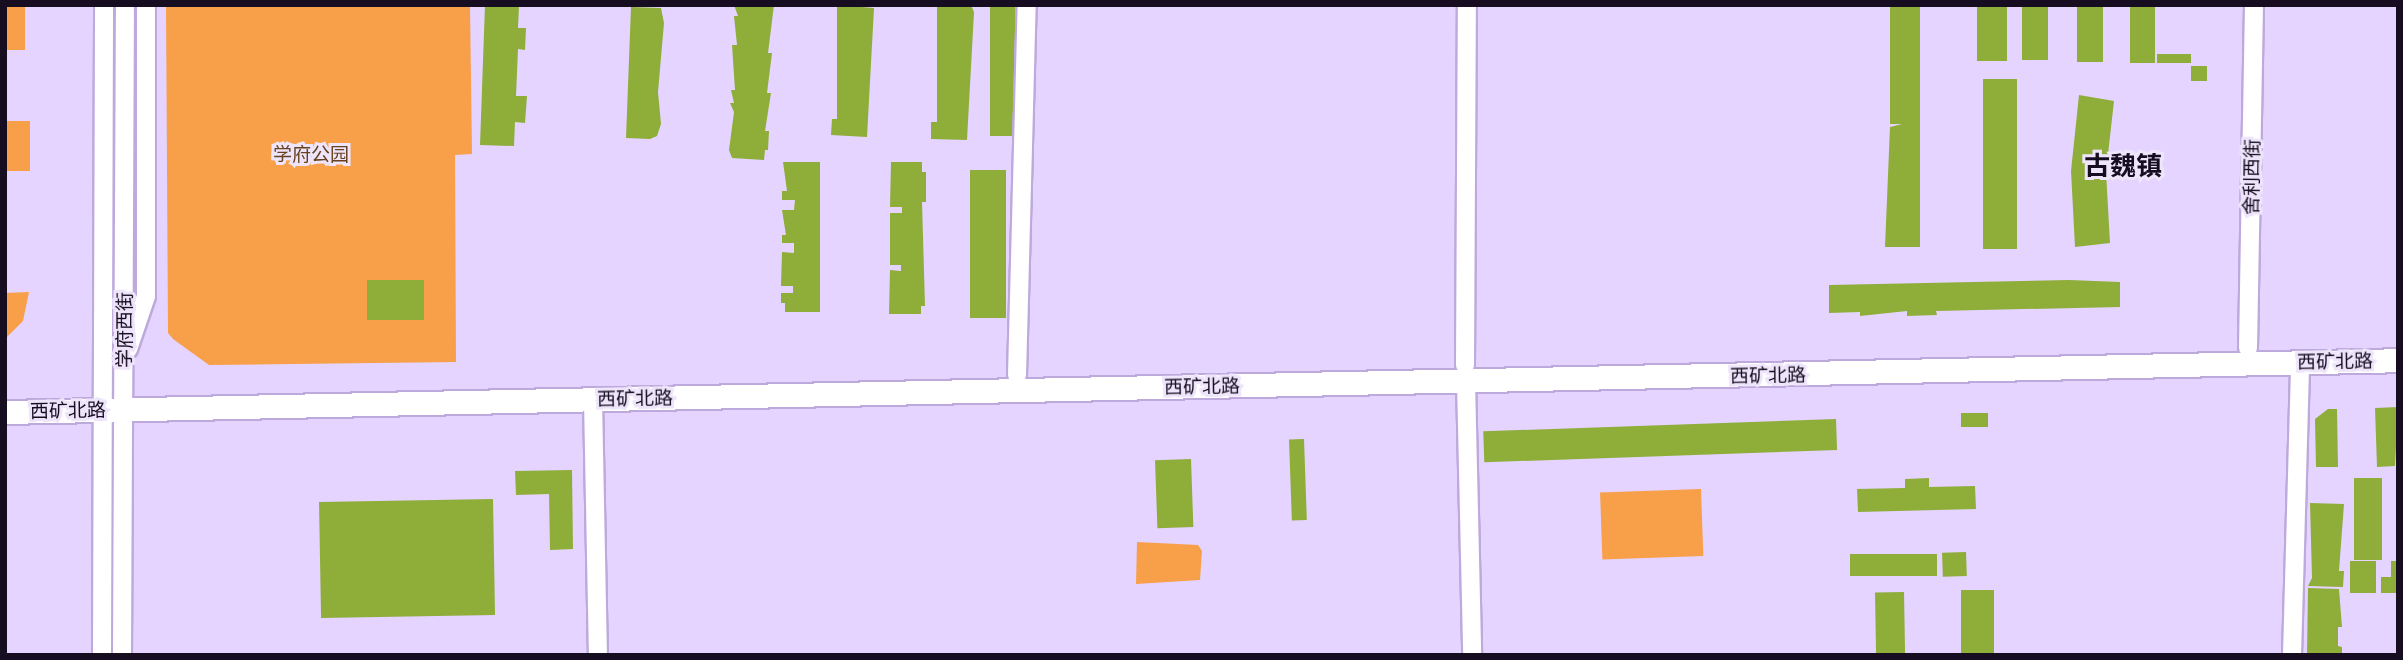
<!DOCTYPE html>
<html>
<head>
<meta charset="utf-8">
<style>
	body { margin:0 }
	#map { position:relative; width:2403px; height:660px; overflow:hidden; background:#e4d4ff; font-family:Barlow,"Noto Sans SC",sans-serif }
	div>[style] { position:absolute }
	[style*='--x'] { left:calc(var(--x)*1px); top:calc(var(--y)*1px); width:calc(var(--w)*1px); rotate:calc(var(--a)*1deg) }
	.green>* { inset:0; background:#f7a049; transform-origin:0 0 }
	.building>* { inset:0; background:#8fad39; transform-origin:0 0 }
	.roads { filter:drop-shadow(2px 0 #bea9dd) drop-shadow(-2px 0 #bea9dd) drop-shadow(0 2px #bea9dd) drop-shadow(0 -2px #bea9dd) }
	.minor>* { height:18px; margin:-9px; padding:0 9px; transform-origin:9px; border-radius:9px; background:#fff }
	.major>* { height:23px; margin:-11.5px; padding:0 11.5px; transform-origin:11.5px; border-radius:11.5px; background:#fff }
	span { translate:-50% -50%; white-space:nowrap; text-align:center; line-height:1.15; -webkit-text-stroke:6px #eee5fb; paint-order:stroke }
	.park-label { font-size:19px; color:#674220 }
	.street-label { font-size:19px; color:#160e20 }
	.district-label { font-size:26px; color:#160e20; font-weight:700 }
	.frame { position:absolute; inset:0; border:7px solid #160e20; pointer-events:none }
</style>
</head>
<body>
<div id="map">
	<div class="green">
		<div style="left:5px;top:5px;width:20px;height:45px"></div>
		<div style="clip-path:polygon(166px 5px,470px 5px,472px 154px,455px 155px,456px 362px,209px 365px,173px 339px,168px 333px)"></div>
		<div style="left:5px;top:121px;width:25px;height:50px"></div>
		<div style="clip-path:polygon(29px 292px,23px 321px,5px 339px,5px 293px)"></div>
		<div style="left:1701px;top:489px;width:67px;height:101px;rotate:88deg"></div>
		<div style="clip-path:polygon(1137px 542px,1198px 545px,1202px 551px,1200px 580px,1136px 584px)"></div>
	</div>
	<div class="building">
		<div style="clip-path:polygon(485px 5px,519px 6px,518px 28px,526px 28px,525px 50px,518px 49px,516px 96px,527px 96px,525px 123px,515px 122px,514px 146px,480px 145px)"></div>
		<div style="clip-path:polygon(734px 5px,774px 5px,768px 53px,772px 53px,767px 93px,771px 93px,765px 131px,769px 131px,768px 150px,765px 150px,764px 160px,732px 158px,729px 150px,734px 112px,730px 103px,734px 103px,731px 90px,735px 90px,732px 45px,737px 45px,734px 16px,738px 16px)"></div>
		<div style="clip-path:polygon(837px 5px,874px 8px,867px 137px,831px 135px,832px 119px,837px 119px)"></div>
		<div style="clip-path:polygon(937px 5px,971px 5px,974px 12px,967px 140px,931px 139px,931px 122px,937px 122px)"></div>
		<div style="left:990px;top:5px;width:25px;height:131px"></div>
		<div style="clip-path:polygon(1890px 5px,1920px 5px,1920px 247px,1885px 247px,1890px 127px,1902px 124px,1890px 124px)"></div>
		<div style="left:1977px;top:5px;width:30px;height:56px"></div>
		<div style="left:2022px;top:5px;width:26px;height:55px"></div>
		<div style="left:2077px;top:5px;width:26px;height:57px"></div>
		<div style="left:2130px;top:5px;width:25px;height:58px"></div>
		<div style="clip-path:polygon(631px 7px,661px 8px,664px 23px,658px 92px,661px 124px,657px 136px,650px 139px,626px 138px)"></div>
		<div style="left:2157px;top:54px;width:34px;height:9px"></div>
		<div style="left:2191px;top:66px;width:16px;height:15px"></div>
		<div style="left:1983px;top:79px;width:34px;height:170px"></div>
		<div style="clip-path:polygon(2079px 95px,2114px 101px,2106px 172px,2110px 243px,2075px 247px,2071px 171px)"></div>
		<div style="clip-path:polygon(783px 162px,820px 162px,820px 312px,785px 312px,785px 303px,781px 303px,781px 293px,793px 293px,793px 286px,781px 286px,782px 252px,794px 253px,794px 243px,782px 243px,782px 235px,786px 235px,782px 210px,794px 210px,795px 200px,782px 200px,782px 191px,787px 191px)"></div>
		<div style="clip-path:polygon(891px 162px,922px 162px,922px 172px,926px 172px,926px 202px,922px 202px,925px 306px,921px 306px,921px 314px,889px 314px,890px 270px,901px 271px,901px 265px,890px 265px,890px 213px,902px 213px,902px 207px,890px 207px)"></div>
		<div style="left:970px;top:170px;width:36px;height:148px"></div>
		<div style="left:367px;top:280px;width:57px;height:40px"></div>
		<div style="clip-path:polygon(2069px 280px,2120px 282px,2120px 307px,1936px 311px,1937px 315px,1907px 316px,1907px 311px,1860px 316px,1860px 312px,1829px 313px,1829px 285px)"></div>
		<div style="clip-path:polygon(2398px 407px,2395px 466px,2377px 467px,2375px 408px)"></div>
		<div style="clip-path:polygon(2328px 409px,2337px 409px,2338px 467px,2316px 467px,2315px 419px)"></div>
		<div style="left:1988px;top:413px;width:14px;height:27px;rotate:90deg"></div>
		<div style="left:1836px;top:419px;width:31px;height:353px;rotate:88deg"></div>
		<div style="left:1304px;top:439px;width:81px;height:15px;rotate:88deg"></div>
		<div style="left:1191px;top:459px;width:68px;height:36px;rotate:88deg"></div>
		<div style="clip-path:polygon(572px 470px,573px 549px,550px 550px,549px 494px,516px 495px,515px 471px)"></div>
		<div style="clip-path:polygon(1929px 478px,1929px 487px,1975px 486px,1976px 509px,1858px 512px,1857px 489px,1905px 488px,1905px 479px)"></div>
		<div style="left:2354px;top:478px;width:28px;height:82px"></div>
		<div style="left:493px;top:499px;width:116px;height:174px;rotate:89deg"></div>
		<div style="clip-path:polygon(2310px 503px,2344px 504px,2339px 571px,2344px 571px,2343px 587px,2308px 586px,2312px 578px)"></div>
		<div style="left:1966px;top:552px;width:24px;height:24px;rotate:88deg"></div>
		<div style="left:1937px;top:554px;width:22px;height:87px;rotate:90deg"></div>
		<div style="left:2350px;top:561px;width:26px;height:32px"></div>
		<div style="clip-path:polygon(2391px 561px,2398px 561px,2398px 593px,2381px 593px,2381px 577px,2391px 577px)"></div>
		<div style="clip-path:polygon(2308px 588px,2339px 589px,2342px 627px,2338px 627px,2338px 646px,2342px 647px,2342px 655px,2307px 655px)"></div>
		<div style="left:1961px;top:590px;width:33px;height:65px"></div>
		<div style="left:1904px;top:592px;width:63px;height:29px;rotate:89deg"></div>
	</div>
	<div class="roads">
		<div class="minor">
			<div style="--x:2248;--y:348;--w:343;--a:-89"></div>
			<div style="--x:128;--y:349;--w:56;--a:-71.2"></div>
			<div style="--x:146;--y:296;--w:291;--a:-90"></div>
			<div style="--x:1465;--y:365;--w:360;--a:-89.7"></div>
			<div style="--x:1017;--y:375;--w:370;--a:-88.5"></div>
			<div style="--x:1466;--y:381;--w:274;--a:88.7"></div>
			<div style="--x:593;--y:399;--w:256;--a:88.9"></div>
			<div style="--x:102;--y:655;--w:650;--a:-89.82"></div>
			<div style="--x:122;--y:655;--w:650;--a:-89.74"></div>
			<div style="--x:2292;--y:655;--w:293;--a:-88.4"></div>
		</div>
		<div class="major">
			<div style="--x:5;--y:412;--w:2394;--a:-1.24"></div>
		</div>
	</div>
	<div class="park-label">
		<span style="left:311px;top:154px">学府公园</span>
	</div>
	<div class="street-label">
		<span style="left:2251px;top:177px;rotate:-89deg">舍利西街</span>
		<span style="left:124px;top:330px;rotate:-90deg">学府西街</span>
		<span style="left:2335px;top:361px;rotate:-1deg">西矿北路</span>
		<span style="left:1768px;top:375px;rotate:-1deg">西矿北路</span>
		<span style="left:1202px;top:386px;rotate:-1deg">西矿北路</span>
		<span style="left:635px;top:398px;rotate:-1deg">西矿北路</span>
		<span style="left:68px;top:410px;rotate:-1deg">西矿北路</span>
	</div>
	<div class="district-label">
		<span style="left:2123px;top:165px">古魏镇</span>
	</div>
	<div class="frame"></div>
</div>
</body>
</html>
